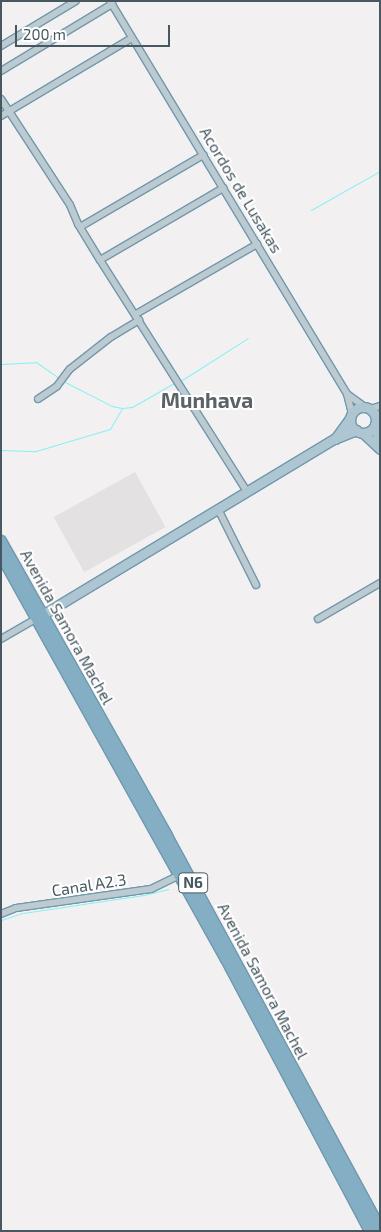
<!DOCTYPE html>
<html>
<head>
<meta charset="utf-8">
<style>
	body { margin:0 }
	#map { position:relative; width:381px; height:1232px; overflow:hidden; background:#f3f0f1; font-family:"Exo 2",sans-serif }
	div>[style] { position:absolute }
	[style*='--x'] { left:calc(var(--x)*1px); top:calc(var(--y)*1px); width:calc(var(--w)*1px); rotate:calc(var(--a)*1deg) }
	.education>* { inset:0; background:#e4e1e3; transform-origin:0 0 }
	.stream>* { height:1px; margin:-0.5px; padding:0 0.5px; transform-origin:0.5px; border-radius:0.5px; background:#86f0f4 }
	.roads { filter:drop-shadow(1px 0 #6f99af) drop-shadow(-1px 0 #6f99af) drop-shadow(0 1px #6f99af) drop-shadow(0 -1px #6f99af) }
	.minor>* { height:6px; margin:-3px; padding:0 3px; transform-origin:3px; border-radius:3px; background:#bdcbd1 }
	.major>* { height:9px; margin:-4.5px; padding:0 4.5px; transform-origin:4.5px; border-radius:4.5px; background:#aec6d1 }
	.major>.ring { margin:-4.5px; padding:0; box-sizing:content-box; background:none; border:9px solid #aec6d1; border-radius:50% }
	.highway>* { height:10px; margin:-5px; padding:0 5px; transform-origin:5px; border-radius:5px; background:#84aec3 }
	span { translate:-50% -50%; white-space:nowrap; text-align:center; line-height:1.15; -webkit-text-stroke:4px #fff; paint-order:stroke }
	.shield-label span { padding:1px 4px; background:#fff; border:1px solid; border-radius:4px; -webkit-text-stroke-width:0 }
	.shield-label { font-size:15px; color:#475860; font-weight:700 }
	.street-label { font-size:16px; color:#475860 }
	.district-label { font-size:21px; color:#5c6366; font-weight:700 }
	.frame { position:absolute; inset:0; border:2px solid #475860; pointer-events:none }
	.scale { position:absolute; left:15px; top:25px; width:155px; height:22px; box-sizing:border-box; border:2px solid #475860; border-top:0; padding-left:6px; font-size:15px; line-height:18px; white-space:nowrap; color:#475860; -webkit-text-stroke:4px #fff; paint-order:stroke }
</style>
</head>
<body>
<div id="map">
	<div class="education">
		<div style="left:135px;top:472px;width:63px;height:93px;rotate:61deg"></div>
	</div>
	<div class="stream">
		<div style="--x:311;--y:210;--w:79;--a:-29.5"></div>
		<div style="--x:1;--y:364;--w:35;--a:-3"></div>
		<div style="--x:36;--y:362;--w:28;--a:35"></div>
		<div style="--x:182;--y:380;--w:78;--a:-32.5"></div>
		<div style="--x:65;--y:382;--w:53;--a:27.1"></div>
		<div style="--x:112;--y:406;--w:10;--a:11"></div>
		<div style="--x:122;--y:408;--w:10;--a:-6"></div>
		<div style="--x:132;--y:407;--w:48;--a:-29.7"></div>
		<div style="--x:1;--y:450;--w:35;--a:2"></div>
		<div style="--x:36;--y:451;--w:77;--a:-16.6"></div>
		<div style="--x:110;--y:429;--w:24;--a:-60"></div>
		<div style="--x:1;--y:920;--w:23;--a:-18"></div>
		<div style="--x:23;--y:913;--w:122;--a:-8.5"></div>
		<div style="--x:144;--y:895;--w:25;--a:-14"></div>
	</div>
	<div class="roads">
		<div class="minor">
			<div style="--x:110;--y:1;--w:459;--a:58.9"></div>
			<div style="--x:347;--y:394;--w:21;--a:76"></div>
			<div style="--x:1;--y:46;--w:87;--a:-31"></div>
			<div style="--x:1;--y:71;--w:130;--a:-31.1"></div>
			<div style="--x:1;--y:99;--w:126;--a:56.9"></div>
			<div style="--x:70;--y:205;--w:21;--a:67"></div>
			<div style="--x:78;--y:224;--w:42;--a:58.6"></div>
			<div style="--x:100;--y:260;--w:275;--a:57.6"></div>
			<div style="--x:1;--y:116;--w:152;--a:-30.8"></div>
			<div style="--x:80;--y:227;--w:143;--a:-30.3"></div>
			<div style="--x:100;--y:260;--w:143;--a:-30.3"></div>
			<div style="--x:136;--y:314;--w:140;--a:-30"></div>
			<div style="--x:347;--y:394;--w:22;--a:36"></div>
			<div style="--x:38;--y:399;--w:23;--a:-34"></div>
			<div style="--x:57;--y:386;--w:21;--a:-53"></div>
			<div style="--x:70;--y:369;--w:52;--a:-38"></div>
			<div style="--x:111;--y:337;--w:33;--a:-31"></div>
			<div style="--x:370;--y:409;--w:10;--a:-17"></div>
			<div style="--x:375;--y:418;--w:6;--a:-39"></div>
			<div style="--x:218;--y:509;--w:85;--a:63.4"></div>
			<div style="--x:318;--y:619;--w:72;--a:-30.1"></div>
			<div style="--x:1;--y:639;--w:39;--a:-30"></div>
			<div style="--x:1;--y:914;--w:16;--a:-22"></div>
			<div style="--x:16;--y:908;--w:136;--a:-8"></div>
			<div style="--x:151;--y:889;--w:32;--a:-26"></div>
		</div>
		<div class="major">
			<div class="ring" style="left:350px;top:407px;width:17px;height:17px"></div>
			<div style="--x:375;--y:424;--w:22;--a:77"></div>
			<div style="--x:363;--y:433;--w:23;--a:43"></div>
			<div style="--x:335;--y:439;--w:26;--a:-54"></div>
			<div style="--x:37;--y:618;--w:347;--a:-31.1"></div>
			<div style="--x:334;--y:439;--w:24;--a:-22"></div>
		</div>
		<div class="highway">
			<div style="--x:1;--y:541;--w:338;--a:60.6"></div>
			<div style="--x:167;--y:836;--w:446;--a:61.5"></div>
			<div style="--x:1;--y:555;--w:462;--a:60.9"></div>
			<div style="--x:226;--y:959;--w:308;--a:62.1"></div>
		</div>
	</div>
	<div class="shield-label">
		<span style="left:193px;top:883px">N6</span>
	</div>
	<div class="street-label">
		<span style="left:241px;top:190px;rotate:59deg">Acordos de Lusakas</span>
		<span style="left:67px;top:627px;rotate:61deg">Avenida Samora Machel</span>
		<span style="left:89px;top:885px;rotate:-9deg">Canal A2.3</span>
		<span style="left:263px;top:981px;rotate:62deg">Avenida Samora Machel</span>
	</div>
	<div class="district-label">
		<span style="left:207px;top:400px">Munhava</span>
	</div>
	<div class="frame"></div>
	<div class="scale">200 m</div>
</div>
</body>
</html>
